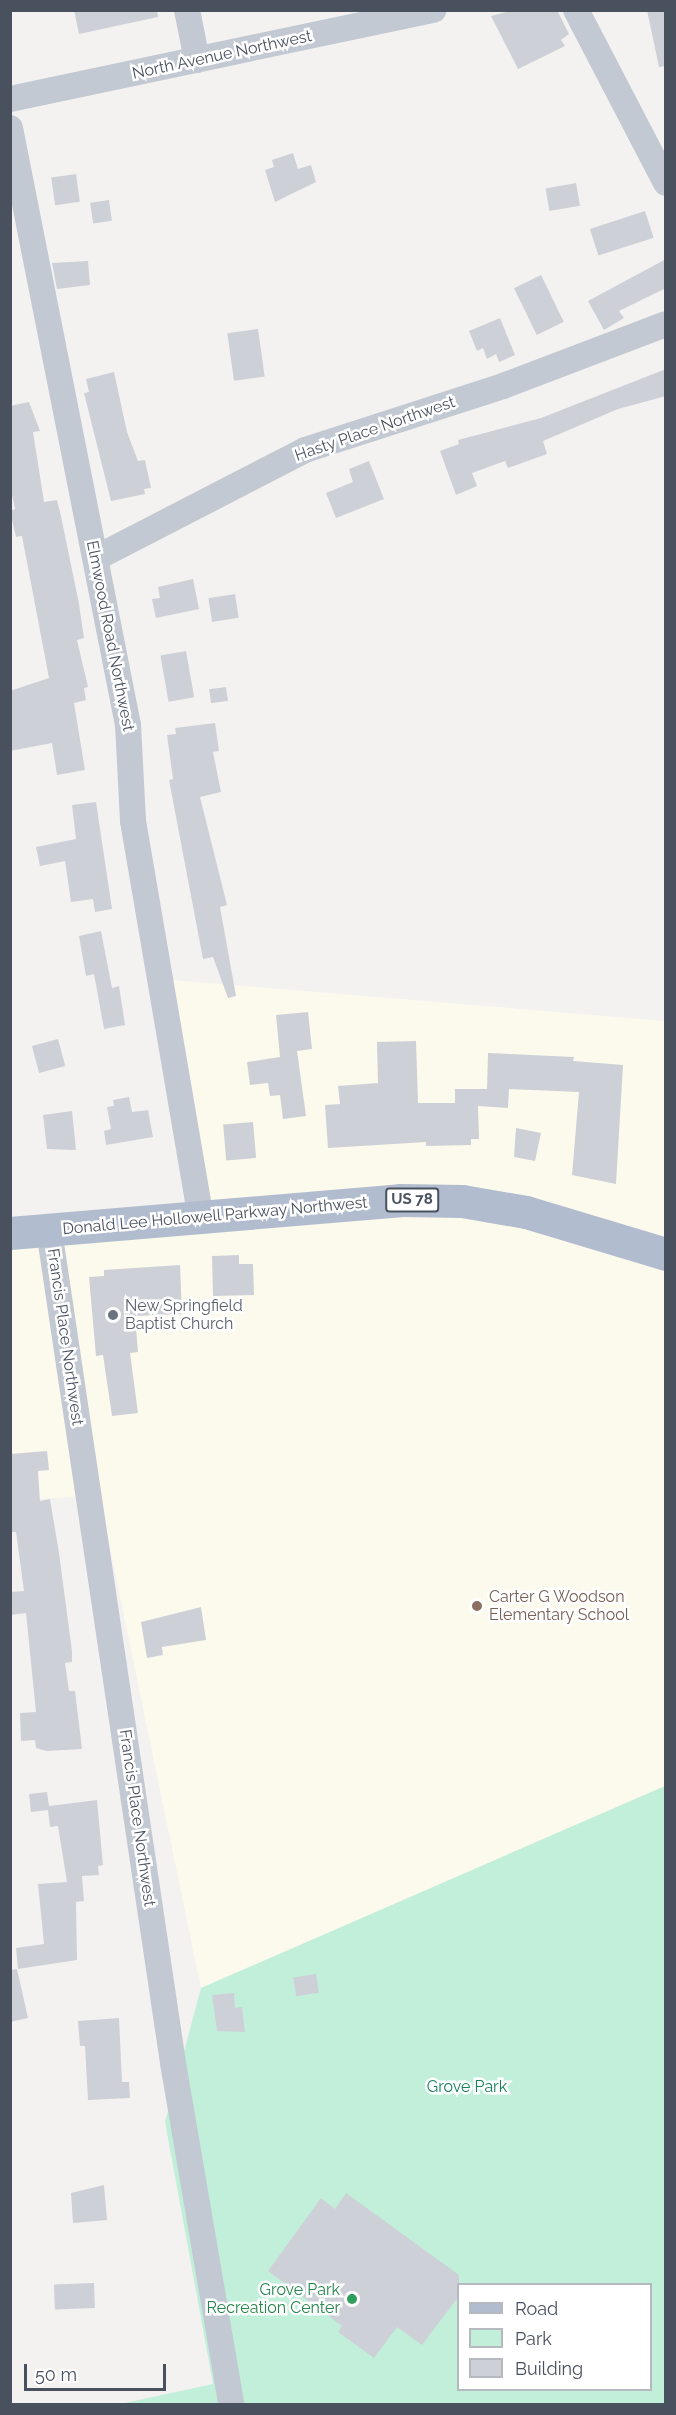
<!DOCTYPE html>
<html>
<head>
<meta charset="utf-8">
<style>
	body { margin:0 }
	#map { position:relative; width:676px; height:2415px; overflow:hidden; background:#f4f2f1; font-family:Raleway,sans-serif }
	div>[style] { position:absolute }
	[style*='--x'] { left:calc(var(--x)*1px); top:calc(var(--y)*1px); width:calc(var(--w)*1px); rotate:calc(var(--a)*1deg) }
	.commercial>* { inset:0; background:#fcfaed }
	.green>* { inset:0; background:#c2efda }
	.building>* { inset:0; background:#cdd0d7; transform-origin:0 0 }
	.minor>* { height:26px; margin:-13px; padding:0 13px; transform-origin:13px; border-radius:13px; background:#c3c9d2 }
	.major>* { height:33px; margin:-16.5px; padding:0 16.5px; transform-origin:16.5px; border-radius:16.5px; background:#b2bccf }
	.dots>* { width:16px; height:16px; translate:-50% -50%; box-sizing:border-box; border:3px solid #fff; border-radius:50% }
	span { translate:-50% -50%; white-space:nowrap; text-align:center; line-height:1.15; -webkit-text-stroke:5px #fff; paint-order:stroke }
	.shield-label span { padding:2px 4px; background:#fff; border:2px solid; border-radius:4px; -webkit-text-stroke-width:0 }
	.shield-label { font-size:15px; color:#49515f; font-weight:700 }
	.street-label { font-size:16px; color:#49515f }
	.worship-label { font-size:16px; color:#5b616d }
	.left { translate:0 -50%; text-align:left }
	.education-label { font-size:16px; color:#785e54 }
	.park-label { font-size:16px; color:#1a805c }
	.leisure-label { font-size:16px; color:#27864d }
	.right { translate:-100% -50%; text-align:right }
	.frame { position:absolute; inset:0; border:12px solid #49515f; pointer-events:none }
	.legend { position:absolute; left:457px; top:2283px; width:195px; height:108px; box-sizing:border-box; background:#fff; border:2px solid #b6b9bf; margin:0; padding:8px 10px; list-style:none; font-size:18px; color:#49515f }
	.legend li { display:flex; align-items:center; gap:12px; height:30px }
	.legend b { width:30px; border:2px solid #b6b9bf }
	.scale { position:absolute; left:24px; top:2364px; width:142px; height:27px; box-sizing:border-box; border:3px solid #49515f; border-top:0; padding-left:8px; font-size:18px; line-height:21px; white-space:nowrap; color:#49515f; -webkit-text-stroke:4px #fff; paint-order:stroke }
</style>
</head>
<body>
<div id="map">
	<div class="commercial">
		<div style="clip-path:polygon(160px 979px,665px 1021px,665px 1786px,201px 1988px,99px 1495px,11px 1501px,11px 1234px,199px 1224px)"></div>
	</div>
	<div class="green">
		<div style="clip-path:polygon(evenodd,665px 1786px,665px 2404px,120px 2404px,213px 2384px,165px 2122px,201px 1988px,665px 1786px,458px 2284px,650px 2284px,650px 2390px,458px 2390px,458px 2284px)"></div>
	</div>
	<div class="building">
		<div style="clip-path:polygon(74px 10px,157px 10px,158px 17px,79px 34px)"></div>
		<div style="clip-path:polygon(514px 10px,557px 10px,569px 34px,561px 40px,565px 46px,518px 69px,491px 16px)"></div>
		<div style="clip-path:polygon(647px 10px,666px 10px,666px 66px,659px 67px)"></div>
		<div style="clip-path:polygon(293px 153px,298px 169px,311px 165px,316px 182px,275px 202px,265px 170px,274px 167px,272px 160px)"></div>
		<div style="left:76px;top:174px;width:28px;height:25px;rotate:82deg"></div>
		<div style="left:576px;top:183px;width:23px;height:31px;rotate:80deg"></div>
		<div style="left:109px;top:200px;width:21px;height:19px;rotate:82deg"></div>
		<div style="left:645px;top:211px;width:28px;height:58px;rotate:72deg"></div>
		<div style="clip-path:polygon(666px 259px,666px 288px,619px 311px,624px 318px,604px 330px,588px 301px)"></div>
		<div style="clip-path:polygon(88px 261px,90px 285px,57px 289px,52px 263px)"></div>
		<div style="left:541px;top:275px;width:52px;height:30px;rotate:64deg"></div>
		<div style="clip-path:polygon(500px 318px,515px 355px,499px 362px,496px 354px,487px 359px,483px 348px,477px 351px,469px 331px)"></div>
		<div style="left:258px;top:329px;width:48px;height:31px;rotate:82deg"></div>
		<div style="clip-path:polygon(666px 369px,666px 396px,618px 409px,543px 441px,547px 454px,508px 468px,505px 461px,472px 473px,477px 486px,456px 495px,440px 451px,459px 444px,458px 440px,541px 418px)"></div>
		<div style="clip-path:polygon(114px 372px,127px 432px,138px 461px,145px 460px,151px 488px,144px 489px,145px 494px,111px 501px,84px 393px,89px 392px,86px 379px)"></div>
		<div style="clip-path:polygon(29px 402px,40px 431px,33px 432px,44px 502px,57px 500px,61px 516px,79px 604px,84px 638px,77px 640px,88px 687px,84px 688px,86px 700px,74px 703px,85px 770px,57px 775px,52px 743px,10px 751px,10px 691px,49px 678px,22px 536px,16px 537px,10px 511px,15px 509px,10px 485px,10px 406px)"></div>
		<div style="clip-path:polygon(369px 461px,384px 499px,336px 518px,326px 493px,353px 482px,349px 469px)"></div>
		<div style="clip-path:polygon(193px 579px,199px 609px,156px 618px,152px 599px,160px 598px,158px 587px)"></div>
		<div style="left:235px;top:594px;width:24px;height:27px;rotate:81deg"></div>
		<div style="left:186px;top:651px;width:47px;height:26px;rotate:80deg"></div>
		<div style="left:226px;top:687px;width:14px;height:17px;rotate:82deg"></div>
		<div style="clip-path:polygon(215px 723px,219px 751px,213px 752px,221px 792px,200px 797px,227px 905px,220px 907px,236px 996px,228px 998px,213px 957px,203px 959px,169px 780px,173px 779px,167px 735px,176px 734px,175px 728px)"></div>
		<div style="clip-path:polygon(96px 802px,112px 909px,95px 912px,93px 899px,71px 902px,65px 861px,40px 866px,36px 847px,76px 839px,72px 805px)"></div>
		<div style="clip-path:polygon(101px 931px,112px 988px,119px 986px,125px 1025px,104px 1029px,94px 974px,86px 976px,79px 936px)"></div>
		<div style="clip-path:polygon(308px 1012px,312px 1049px,297px 1051px,306px 1116px,283px 1119px,280px 1095px,270px 1096px,268px 1083px,250px 1085px,247px 1062px,280px 1057px,276px 1015px)"></div>
		<div style="left:58px;top:1039px;width:28px;height:27px;rotate:75deg"></div>
		<div style="clip-path:polygon(416px 1041px,418px 1103px,455px 1103px,455px 1089px,487px 1089px,488px 1053px,574px 1057px,573px 1061px,623px 1065px,616px 1184px,572px 1175px,579px 1092px,509px 1089px,508px 1108px,478px 1106px,479px 1139px,471px 1139px,471px 1145px,426px 1146px,426px 1142px,328px 1148px,325px 1105px,340px 1104px,338px 1086px,378px 1083px,377px 1042px)"></div>
		<div style="clip-path:polygon(129px 1097px,132px 1112px,148px 1110px,153px 1137px,106px 1145px,104px 1131px,111px 1129px,107px 1107px,114px 1106px,113px 1100px)"></div>
		<div style="clip-path:polygon(72px 1111px,76px 1150px,47px 1149px,43px 1115px)"></div>
		<div style="left:253px;top:1122px;width:36px;height:30px;rotate:85deg"></div>
		<div style="clip-path:polygon(516px 1128px,541px 1133px,535px 1161px,514px 1157px)"></div>
		<div style="clip-path:polygon(239px 1255px,239px 1264px,253px 1264px,254px 1295px,213px 1296px,212px 1256px)"></div>
		<div style="clip-path:polygon(180px 1265px,182px 1314px,135px 1316px,138px 1352px,130px 1353px,138px 1413px,112px 1416px,103px 1355px,96px 1356px,89px 1277px,104px 1276px,104px 1270px)"></div>
		<div style="clip-path:polygon(47px 1451px,49px 1470px,38px 1471px,40px 1501px,50px 1499px,59px 1553px,72px 1651px,72px 1662px,65px 1663px,69px 1691px,75px 1691px,82px 1749px,47px 1751px,36px 1748px,35px 1740px,21px 1741px,20px 1713px,36px 1712px,26px 1613px,10px 1615px,10px 1592px,24px 1591px,16px 1532px,10px 1532px,10px 1454px)"></div>
		<div style="clip-path:polygon(201px 1607px,206px 1640px,162px 1647px,163px 1655px,147px 1658px,141px 1622px)"></div>
		<div style="clip-path:polygon(47px 1792px,49px 1806px,97px 1800px,103px 1865px,98px 1866px,99px 1875px,82px 1876px,84px 1901px,76px 1902px,77px 1960px,18px 1969px,16px 1948px,44px 1944px,38px 1884px,67px 1882px,58px 1826px,50px 1827px,48px 1810px,31px 1812px,29px 1794px)"></div>
		<div style="clip-path:polygon(17px 1969px,28px 2018px,10px 2022px,10px 1970px)"></div>
		<div style="left:316px;top:1974px;width:19px;height:23px;rotate:81deg"></div>
		<div style="clip-path:polygon(234px 1993px,235px 2008px,242px 2007px,245px 2032px,217px 2031px,212px 1995px)"></div>
		<div style="clip-path:polygon(119px 2018px,122px 2082px,129px 2082px,130px 2098px,88px 2100px,85px 2046px,80px 2046px,78px 2021px)"></div>
		<div style="clip-path:polygon(104px 2185px,107px 2220px,73px 2223px,71px 2193px)"></div>
		<div style="clip-path:polygon(346px 2193px,459px 2275px,459px 2296px,422px 2345px,397px 2327px,374px 2358px,338px 2332px,342px 2326px,268px 2271px,321px 2198px,335px 2209px)"></div>
		<div style="left:94px;top:2283px;width:25px;height:40px;rotate:88deg"></div>
	</div>
	<div class="minor">
		<div style="--x:187;--y:10;--w:51;--a:78.7"></div>
		<div style="--x:576;--y:10;--w:195;--a:62.5"></div>
		<div style="--x:10;--y:99;--w:433;--a:-11.9"></div>
		<div style="--x:10;--y:128;--w:609;--a:78.82"></div>
		<div style="--x:128;--y:725;--w:96;--a:87"></div>
		<div style="--x:133;--y:821;--w:403;--a:80.3"></div>
		<div style="--x:96;--y:558;--w:235;--a:-27.3"></div>
		<div style="--x:305;--y:450;--w:208;--a:-17.9"></div>
		<div style="--x:503;--y:386;--w:174;--a:-20.8"></div>
		<div style="--x:49;--y:1230;--w:842;--a:81.53"></div>
		<div style="--x:173;--y:2063;--w:346;--a:80.3"></div>
	</div>
	<div class="major">
		<div style="--x:10;--y:1233;--w:391;--a:-4.8"></div>
		<div style="--x:400;--y:1200;--w:62;--a:0.9"></div>
		<div style="--x:462;--y:1201;--w:65;--a:9.8"></div>
		<div style="--x:526;--y:1212;--w:146;--a:16.7"></div>
	</div>
	<div class="dots">
		<div style="left:113px;top:1315px;background:#6b7280"></div>
		<div style="left:477px;top:1606px;background:#8d6e63"></div>
		<div style="left:352px;top:2299px;background:#2e9e5b"></div>
	</div>
	<div class="shield-label">
		<span style="left:412px;top:1200px">US 78</span>
	</div>
	<div class="street-label">
		<span style="left:222px;top:55px;rotate:-12deg">North Avenue Northwest</span>
		<span style="left:375px;top:429px;rotate:-19deg">Hasty Place Northwest</span>
		<span style="left:110px;top:636px;rotate:79deg">Elmwood Road Northwest</span>
		<span style="left:215px;top:1216px;rotate:-5deg">Donald Lee Hollowell Parkway Northwest</span>
		<span style="left:65px;top:1337px;rotate:82deg">Francis Place Northwest</span>
		<span style="left:137px;top:1818px;rotate:82deg">Francis Place Northwest</span>
	</div>
	<div class="worship-label">
		<span class="left" style="left:125px;top:1315px">New Springfield<br>Baptist Church</span>
	</div>
	<div class="education-label">
		<span class="left" style="left:489px;top:1606px">Carter G Woodson<br>Elementary School</span>
	</div>
	<div class="park-label">
		<span style="left:467px;top:2087px">Grove Park</span>
	</div>
	<div class="leisure-label">
		<span class="right" style="left:340px;top:2299px">Grove Park<br>Recreation Center</span>
	</div>
	<div class="frame"></div>
	<ul class="legend">
	<li><b style="height:8px;background:#b2bccf"></b>Road</li>
	<li><b style="height:16px;background:#c2efda"></b>Park</li>
	<li><b style="height:16px;background:#cdd0d7"></b>Building</li>
	</ul>
	<div class="scale">50 m</div>
</div>
</body>
</html>
